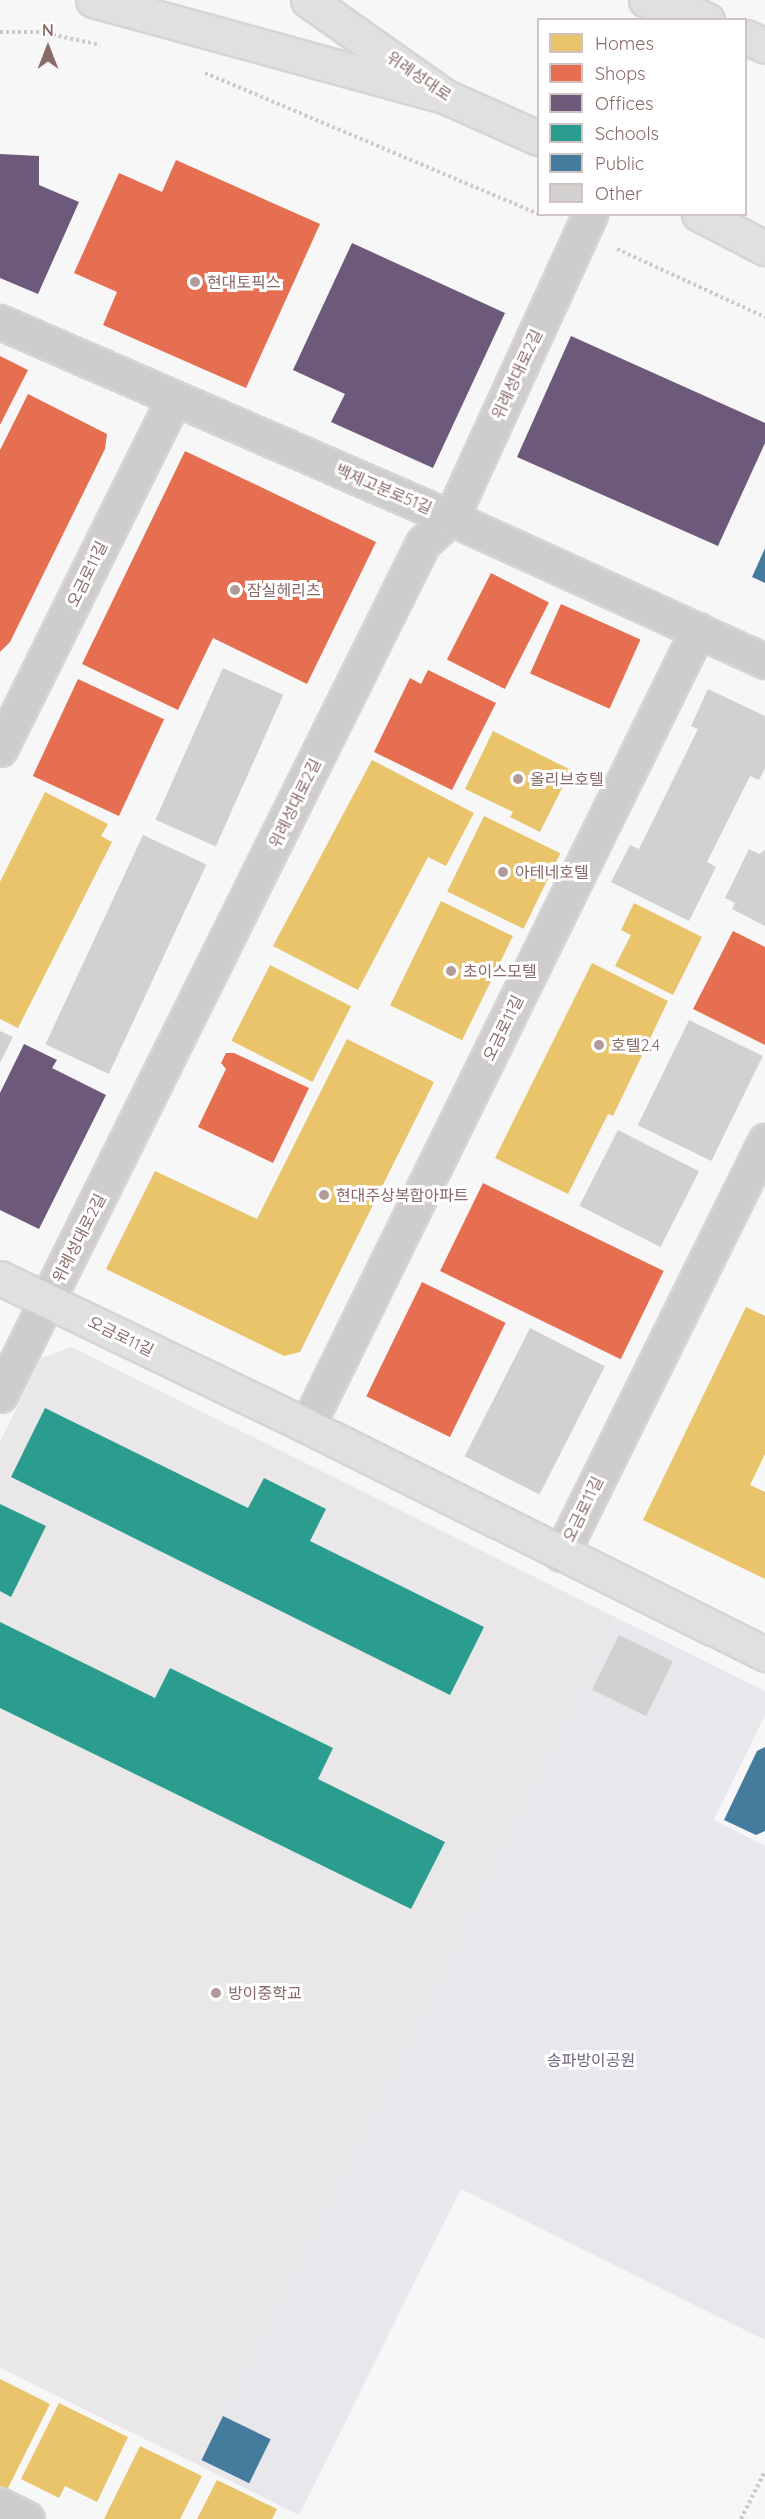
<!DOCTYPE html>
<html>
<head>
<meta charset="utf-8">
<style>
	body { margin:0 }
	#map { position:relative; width:765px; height:2519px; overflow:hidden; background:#f7f7f8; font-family:Quicksand,"Noto Sans KR",sans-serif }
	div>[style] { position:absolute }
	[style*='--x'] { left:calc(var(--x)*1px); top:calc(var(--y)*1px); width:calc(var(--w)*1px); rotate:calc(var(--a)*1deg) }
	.built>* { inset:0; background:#e9e7e8 }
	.green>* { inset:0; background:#e8e7ec }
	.homes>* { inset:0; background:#e9c46a; transform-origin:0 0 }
	.shops>* { inset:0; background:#e76f51; transform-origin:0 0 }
	.offices>* { inset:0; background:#6d597a }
	.schools>* { inset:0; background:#2a9d8f }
	.public>* { inset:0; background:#457b9d; transform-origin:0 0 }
	.building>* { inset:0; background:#d3d0d0; transform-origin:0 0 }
	.path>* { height:4px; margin-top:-2px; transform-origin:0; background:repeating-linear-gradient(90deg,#cccaca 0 3px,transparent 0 6px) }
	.roads { filter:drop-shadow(2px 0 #d6d4d4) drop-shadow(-2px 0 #d6d4d4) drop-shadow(0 2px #d6d4d4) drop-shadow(0 -2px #d6d4d4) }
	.street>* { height:33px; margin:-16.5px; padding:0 16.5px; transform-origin:16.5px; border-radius:16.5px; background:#cecccc }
	.secondary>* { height:33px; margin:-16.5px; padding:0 16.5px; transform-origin:16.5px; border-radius:16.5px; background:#e1e0e0 }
	.primary>* { height:33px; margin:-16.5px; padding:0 16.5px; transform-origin:16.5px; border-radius:16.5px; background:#e1e0e0 }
	.dots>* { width:16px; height:16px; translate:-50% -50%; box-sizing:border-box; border:3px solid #fff; border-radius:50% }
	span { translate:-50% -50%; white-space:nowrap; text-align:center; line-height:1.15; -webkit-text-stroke:6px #fff; paint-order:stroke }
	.street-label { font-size:16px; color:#896a66 }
	.poi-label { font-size:16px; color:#896a66 }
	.left { translate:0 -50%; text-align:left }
	.park-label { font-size:16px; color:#716580 }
	.legend { position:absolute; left:537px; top:18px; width:210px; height:198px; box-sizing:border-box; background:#fff; border:2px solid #d0c3c2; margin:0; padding:8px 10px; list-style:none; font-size:18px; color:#896a66 }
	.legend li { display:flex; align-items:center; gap:12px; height:30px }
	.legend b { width:30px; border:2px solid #d0c3c2 }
	.north { position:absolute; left:18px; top:18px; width:60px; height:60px; -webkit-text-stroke:4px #fff; paint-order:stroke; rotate:0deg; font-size:16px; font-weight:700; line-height:24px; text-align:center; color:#896a66 }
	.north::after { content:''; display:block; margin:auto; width:21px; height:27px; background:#896a66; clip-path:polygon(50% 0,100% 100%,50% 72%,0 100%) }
</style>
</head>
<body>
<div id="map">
	<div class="built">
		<div style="clip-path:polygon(72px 1347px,617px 1618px,198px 2465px,0 2368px,0 1442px,41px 1358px)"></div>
	</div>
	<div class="green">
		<div style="clip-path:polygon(617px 1618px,765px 1691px,765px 1715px,714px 1820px,765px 1846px,765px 2340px,461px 2189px,299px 2515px,198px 2465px)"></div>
	</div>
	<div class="homes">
		<div style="clip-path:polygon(493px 731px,571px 770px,540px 832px,510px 817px,513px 812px,465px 789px)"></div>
		<div style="clip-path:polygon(372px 760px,474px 813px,446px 866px,428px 857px,358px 990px,273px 946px)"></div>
		<div style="clip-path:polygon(45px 792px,108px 824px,101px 836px,112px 842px,18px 1028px,0 1019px,0 882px)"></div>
		<div style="left:484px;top:816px;width:85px;height:84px;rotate:26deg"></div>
		<div style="left:441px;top:901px;width:80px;height:116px;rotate:26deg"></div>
		<div style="clip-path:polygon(634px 903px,702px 937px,673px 995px,615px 966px,631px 935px,621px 930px)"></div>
		<div style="clip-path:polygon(592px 963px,668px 1001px,613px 1116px,608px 1114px,568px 1194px,495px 1158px)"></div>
		<div style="left:270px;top:965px;width:91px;height:85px;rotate:27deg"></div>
		<div style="clip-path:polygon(347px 1039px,434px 1082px,300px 1352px,284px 1356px,106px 1269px,155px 1171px,257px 1219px)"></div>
		<div style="clip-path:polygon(746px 1307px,765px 1316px,765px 1454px,750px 1485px,765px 1492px,765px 1579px,643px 1520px)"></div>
		<div style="clip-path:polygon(0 2379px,50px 2404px,7px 2490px,0 2486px)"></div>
		<div style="clip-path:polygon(59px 2403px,128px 2437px,97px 2502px,65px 2486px,59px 2498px,21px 2479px)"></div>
		<div style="clip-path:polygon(140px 2446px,202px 2476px,180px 2519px,104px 2519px)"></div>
		<div style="clip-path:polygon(217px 2480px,277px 2509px,272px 2519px,197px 2519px)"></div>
	</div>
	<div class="shops">
		<div style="clip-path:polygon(176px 160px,320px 224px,246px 388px,103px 325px,117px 292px,74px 273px,119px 173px,162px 192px)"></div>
		<div style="clip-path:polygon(0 356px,28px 370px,0 425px)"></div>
		<div style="clip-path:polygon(28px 394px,107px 434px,105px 449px,10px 642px,0 652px,0 450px)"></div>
		<div style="clip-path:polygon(185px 451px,376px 542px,307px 684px,213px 638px,178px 710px,82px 664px)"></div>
		<div style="left:491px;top:573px;width:65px;height:97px;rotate:27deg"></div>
		<div style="left:561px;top:604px;width:87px;height:76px;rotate:24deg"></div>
		<div style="clip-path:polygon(428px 670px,496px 703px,452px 790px,374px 752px,410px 678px,421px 684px)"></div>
		<div style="left:78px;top:679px;width:95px;height:107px;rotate:25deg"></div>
		<div style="clip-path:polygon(733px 931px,765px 947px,765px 1045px,693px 1009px)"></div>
		<div style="clip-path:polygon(226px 1053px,234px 1053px,309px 1088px,273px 1163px,198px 1127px,226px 1069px,221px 1063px)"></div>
		<div style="left:483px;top:1183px;width:201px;height:98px;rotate:26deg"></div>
		<div style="left:422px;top:1282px;width:93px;height:127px;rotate:26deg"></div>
	</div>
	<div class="offices">
		<div style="clip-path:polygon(0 154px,39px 156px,39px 185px,79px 202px,38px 294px,0 278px)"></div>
		<div style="clip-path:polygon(352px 243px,505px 313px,433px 468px,331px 422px,345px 394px,293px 370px)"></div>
		<div style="clip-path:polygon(571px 336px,765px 423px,765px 443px,718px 546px,517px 457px)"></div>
		<div style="clip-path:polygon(24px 1044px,57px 1060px,52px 1068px,106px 1095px,39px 1229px,0 1210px,0 1093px)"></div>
	</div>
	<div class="schools">
		<div style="clip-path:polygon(45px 1408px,248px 1508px,264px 1478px,326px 1509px,310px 1541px,484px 1627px,450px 1695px,11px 1477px)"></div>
		<div style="clip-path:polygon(0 1504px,46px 1526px,11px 1597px,0 1591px)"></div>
		<div style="clip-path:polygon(0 1622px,155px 1698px,170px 1668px,333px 1748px,318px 1779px,445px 1842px,411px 1909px,0 1708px)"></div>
	</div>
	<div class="public">
		<div style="clip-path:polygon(765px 548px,765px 583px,752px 577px)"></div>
		<div style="clip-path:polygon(765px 1747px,765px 1831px,756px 1835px,724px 1820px,757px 1751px)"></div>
		<div style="left:223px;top:2416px;width:53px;height:49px;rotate:26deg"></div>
	</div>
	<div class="building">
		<div style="left:223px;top:668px;width:66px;height:166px;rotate:24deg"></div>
		<div style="clip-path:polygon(708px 689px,765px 716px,765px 768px,759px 780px,750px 776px,707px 862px,716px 867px,689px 921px,611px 882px,630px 845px,639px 849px,698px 729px,691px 726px)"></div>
		<div style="left:143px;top:835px;width:70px;height:231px;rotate:25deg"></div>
		<div style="clip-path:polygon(749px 849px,759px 854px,765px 850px,765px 926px,732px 909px,735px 903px,725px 898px)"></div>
		<div style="left:689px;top:1020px;width:82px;height:117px;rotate:26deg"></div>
		<div style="clip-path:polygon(0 1031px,13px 1037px,0 1063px)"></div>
		<div style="left:618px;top:1130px;width:91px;height:85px;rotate:27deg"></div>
		<div style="left:530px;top:1328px;width:84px;height:144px;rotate:27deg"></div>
		<div style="left:619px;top:1635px;width:60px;height:61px;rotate:26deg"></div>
	</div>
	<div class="path">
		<div style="--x:0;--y:32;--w:41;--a:0"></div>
		<div style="--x:41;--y:32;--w:60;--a:12.4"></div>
		<div style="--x:205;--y:73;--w:362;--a:22.9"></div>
		<div style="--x:617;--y:249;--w:163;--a:24.7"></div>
		<div style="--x:741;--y:2519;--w:54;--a:-63.4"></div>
	</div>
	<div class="roads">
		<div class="street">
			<div style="--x:0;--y:322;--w:492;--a:23.5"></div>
			<div style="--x:451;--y:518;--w:345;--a:24.5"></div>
			<div style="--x:0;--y:749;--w:391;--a:-63.6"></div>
			<div style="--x:0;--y:1395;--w:951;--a:-63.6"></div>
			<div style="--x:423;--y:543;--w:38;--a:-42"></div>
			<div style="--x:451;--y:518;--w:334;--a:-65.4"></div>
			<div style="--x:307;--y:1426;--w:887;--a:-63.84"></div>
			<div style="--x:561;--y:1554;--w:461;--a:-63.7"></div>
			<div style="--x:0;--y:2505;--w:30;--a:27"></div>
		</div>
		<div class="secondary">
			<div style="--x:0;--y:1278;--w:341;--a:25.7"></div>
			<div style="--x:307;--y:1426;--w:512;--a:26.46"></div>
		</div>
		<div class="primary">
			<div style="--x:93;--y:0;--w:364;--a:15.3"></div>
			<div style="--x:308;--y:0;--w:166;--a:35.2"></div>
			<div style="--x:444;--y:96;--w:103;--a:24.1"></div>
			<div style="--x:646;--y:0;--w:37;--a:13"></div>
			<div style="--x:682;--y:8;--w:28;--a:26"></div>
			<div style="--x:746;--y:37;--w:21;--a:25"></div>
			<div style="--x:699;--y:214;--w:74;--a:27.3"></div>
		</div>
	</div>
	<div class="dots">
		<div style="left:195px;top:282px;background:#b09b99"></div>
		<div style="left:235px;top:590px;background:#b09b99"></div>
		<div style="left:518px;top:779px;background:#b09b99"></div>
		<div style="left:503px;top:872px;background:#b09b99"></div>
		<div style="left:451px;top:971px;background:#b09b99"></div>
		<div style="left:599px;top:1045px;background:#b09b99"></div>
		<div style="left:324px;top:1195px;background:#b09b99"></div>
		<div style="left:216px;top:1993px;background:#b09b99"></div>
	</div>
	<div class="street-label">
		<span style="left:419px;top:76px;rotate:34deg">위례성대로</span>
		<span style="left:517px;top:374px;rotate:-65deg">위례성대로2길</span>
		<span style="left:384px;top:489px;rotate:23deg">백제고분로51길</span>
		<span style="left:87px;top:574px;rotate:-64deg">오금로11길</span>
		<span style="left:295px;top:803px;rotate:-64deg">위례성대로2길</span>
		<span style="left:503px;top:1028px;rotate:-64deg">오금로11길</span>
		<span style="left:79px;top:1238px;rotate:-63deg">위례성대로2길</span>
		<span style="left:121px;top:1336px;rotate:26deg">오금로11길</span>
		<span style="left:583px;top:1509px;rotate:-64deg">오금로11길</span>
	</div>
	<div class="poi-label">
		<span class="left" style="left:207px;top:282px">현대토픽스</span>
		<span class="left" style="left:247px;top:590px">잠실헤리츠</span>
		<span class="left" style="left:530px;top:779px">올리브호텔</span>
		<span class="left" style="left:515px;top:872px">아테네호텔</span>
		<span class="left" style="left:463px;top:971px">초이스모텔</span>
		<span class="left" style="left:611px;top:1045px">호텔2.4</span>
		<span class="left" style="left:336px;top:1195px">현대주상복합아파트</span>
		<span class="left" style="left:228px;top:1993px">방이중학교</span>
	</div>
	<div class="park-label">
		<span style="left:591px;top:2060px">송파방이공원</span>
	</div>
	<ul class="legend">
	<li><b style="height:16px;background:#e9c46a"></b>Homes</li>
	<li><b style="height:16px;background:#e76f51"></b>Shops</li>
	<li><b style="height:16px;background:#6d597a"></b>Offices</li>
	<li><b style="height:16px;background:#2a9d8f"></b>Schools</li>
	<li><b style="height:16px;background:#457b9d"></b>Public</li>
	<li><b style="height:16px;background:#d3d0d0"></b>Other</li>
	</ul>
	<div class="north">N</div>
</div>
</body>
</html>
